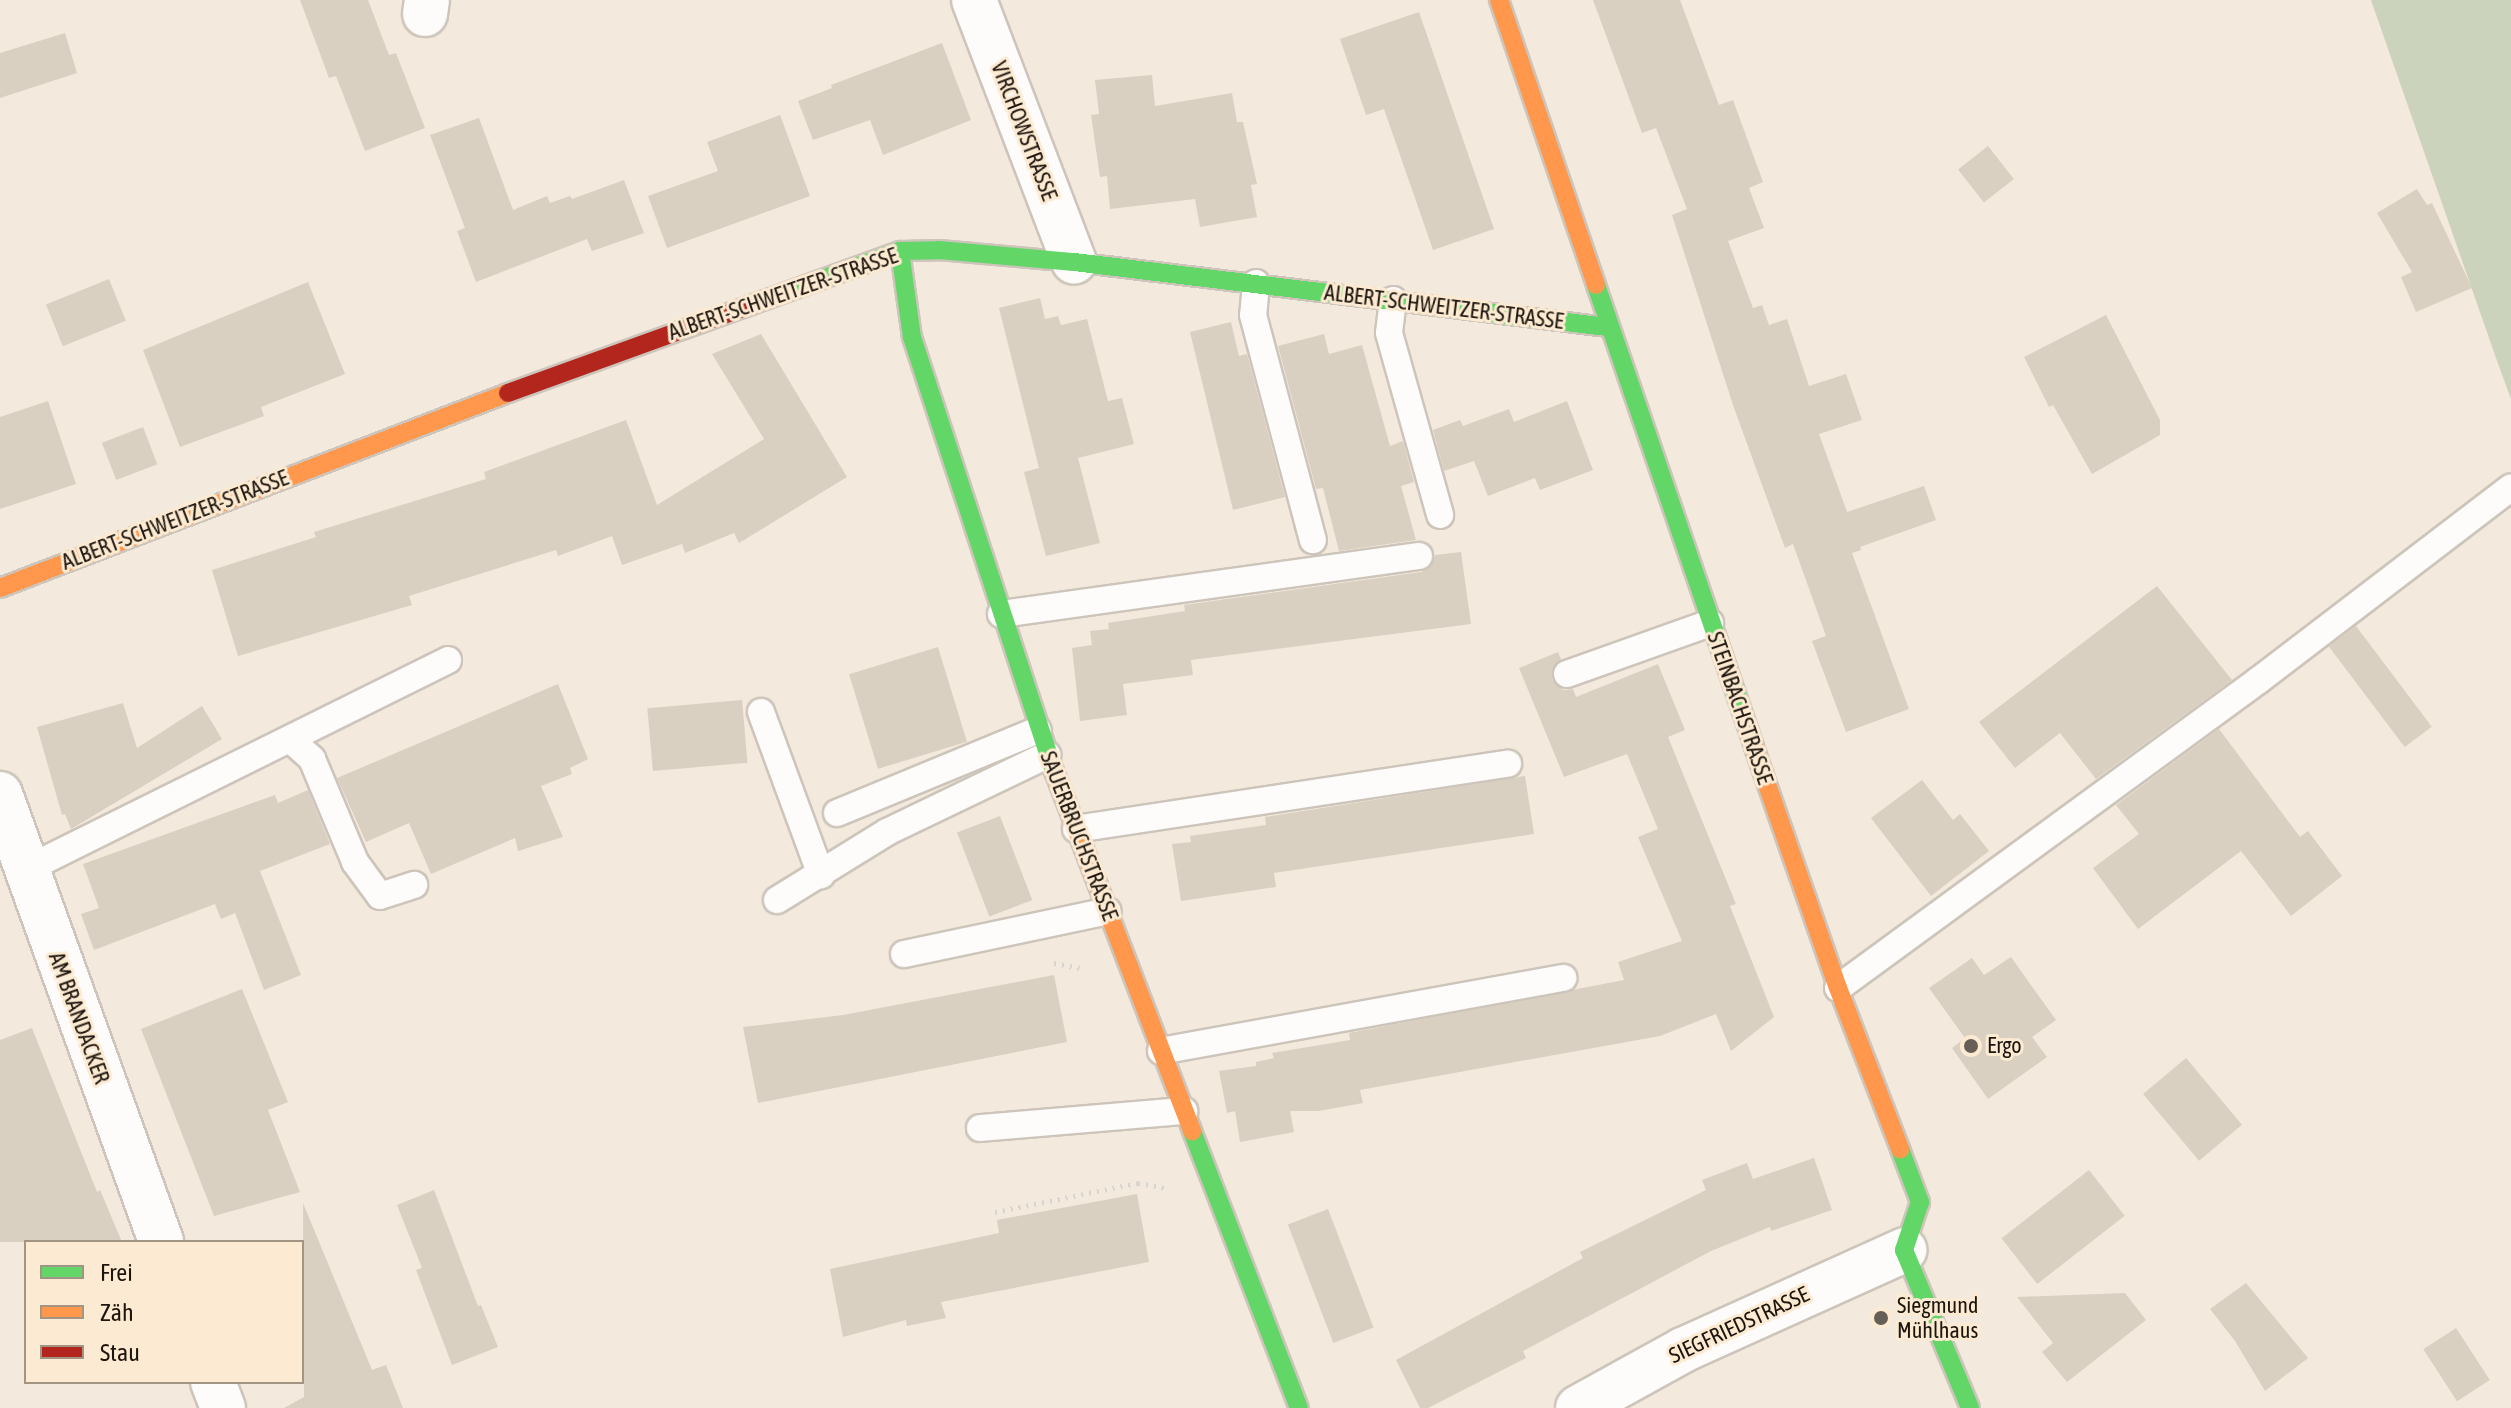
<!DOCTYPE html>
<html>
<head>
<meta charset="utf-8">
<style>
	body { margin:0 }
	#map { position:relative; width:2511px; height:1408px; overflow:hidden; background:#f3e9dc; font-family:"Asap Condensed",sans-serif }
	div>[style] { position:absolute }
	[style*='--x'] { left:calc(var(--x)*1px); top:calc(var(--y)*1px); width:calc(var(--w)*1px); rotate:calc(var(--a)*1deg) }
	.green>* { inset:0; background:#cbd3bc }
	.building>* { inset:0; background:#dad0c2; transform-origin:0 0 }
	.path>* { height:5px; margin-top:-2.5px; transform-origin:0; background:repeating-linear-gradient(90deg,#d8d5d0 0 2px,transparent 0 8px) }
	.roads { filter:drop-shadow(2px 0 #cdc5bb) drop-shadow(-2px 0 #cdc5bb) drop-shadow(0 2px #cdc5bb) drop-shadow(0 -2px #cdc5bb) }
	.lane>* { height:26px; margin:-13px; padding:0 13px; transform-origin:13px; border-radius:13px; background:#fdfcfa }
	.street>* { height:44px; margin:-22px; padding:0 22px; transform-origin:22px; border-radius:22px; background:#fdfcfa }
	.fast>* { height:18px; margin:-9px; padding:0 9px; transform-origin:9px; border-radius:9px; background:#63d668 }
	.slow>* { height:18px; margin:-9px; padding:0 9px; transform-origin:9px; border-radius:9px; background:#ff974d }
	.jam>* { height:18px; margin:-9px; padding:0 9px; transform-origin:9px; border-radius:9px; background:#b3261e }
	.dots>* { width:22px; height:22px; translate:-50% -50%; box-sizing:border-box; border:4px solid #fdead2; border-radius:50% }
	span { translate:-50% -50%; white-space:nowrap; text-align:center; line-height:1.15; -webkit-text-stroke:6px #fdead2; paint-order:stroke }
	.street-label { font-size:22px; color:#1c150d }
	.poi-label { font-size:22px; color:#1c150d }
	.left { translate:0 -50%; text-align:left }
	.legend { position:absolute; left:24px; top:1240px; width:280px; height:144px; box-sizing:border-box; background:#fdead2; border:2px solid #a39583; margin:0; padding:10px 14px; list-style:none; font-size:24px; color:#1c150d }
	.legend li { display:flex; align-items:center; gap:16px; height:40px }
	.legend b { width:40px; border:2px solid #a39583 }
</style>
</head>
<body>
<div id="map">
	<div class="green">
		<div style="clip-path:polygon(2371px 0,2511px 0,2511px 399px,2496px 358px)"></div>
	</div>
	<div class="building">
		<div style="clip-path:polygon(300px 0,368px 0,389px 55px,396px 53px,425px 128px,365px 151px,336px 76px,329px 78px)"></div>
		<div style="clip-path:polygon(1593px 0,1680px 0,1719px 105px,1733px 100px,1763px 182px,1749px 188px,1764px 228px,1728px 241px,1753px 308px,1762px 305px,1769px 325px,1787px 319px,1809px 386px,1846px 374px,1862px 420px,1819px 434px,1847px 512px,1924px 486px,1936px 520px,1860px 547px,1861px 550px,1852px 553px,1909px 709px,1846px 732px,1812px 641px,1826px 636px,1793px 544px,1785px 548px,1733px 405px,1672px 215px,1687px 209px,1656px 128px,1642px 133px)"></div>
		<div style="clip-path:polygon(1419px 12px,1494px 229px,1433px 250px,1384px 109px,1366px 115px,1340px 39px)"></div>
		<div style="clip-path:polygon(65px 33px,77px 73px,0 98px,0 53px)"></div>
		<div style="clip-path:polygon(942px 43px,971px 120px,883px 155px,870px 120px,813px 140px,798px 101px,832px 88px,831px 85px)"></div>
		<div style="clip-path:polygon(1152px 75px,1155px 106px,1232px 93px,1237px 122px,1243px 122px,1257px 184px,1251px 185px,1257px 217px,1200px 227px,1195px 199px,1110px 209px,1107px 176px,1100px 177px,1091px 115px,1099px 114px,1095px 80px)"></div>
		<div style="clip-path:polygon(780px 115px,810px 196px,667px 248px,648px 196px,718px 171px,707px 142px)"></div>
		<div style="clip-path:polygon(479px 118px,513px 210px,547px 196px,550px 203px,570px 196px,572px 199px,624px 180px,644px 233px,592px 251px,587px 239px,476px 282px,457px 231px,465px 228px,430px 135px)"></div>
		<div style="left:1988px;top:146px;width:42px;height:38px;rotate:52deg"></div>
		<div style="clip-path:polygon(2417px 189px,2427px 205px,2432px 203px,2472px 288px,2416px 312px,2401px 277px,2412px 272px,2377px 213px)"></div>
		<div style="left:109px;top:279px;width:45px;height:68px;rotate:68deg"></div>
		<div style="clip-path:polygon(308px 282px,345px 374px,261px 407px,264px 416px,180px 447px,143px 350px)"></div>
		<div style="clip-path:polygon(1040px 298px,1045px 319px,1058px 316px,1061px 325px,1087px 319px,1108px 401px,1122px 398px,1134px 444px,1078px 458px,1100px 543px,1046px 556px,1024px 472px,1039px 468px,999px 308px)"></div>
		<div style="clip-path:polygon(2106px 315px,2160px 420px,2160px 435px,2092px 474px,2053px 405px,2049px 407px,2024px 357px)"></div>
		<div style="clip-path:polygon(1231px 322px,1239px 356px,1247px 354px,1285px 497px,1233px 510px,1190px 332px)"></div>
		<div style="clip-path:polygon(761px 334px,847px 477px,739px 543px,734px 533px,685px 553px,682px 544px,622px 565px,612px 536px,558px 556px,556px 550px,409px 596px,412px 605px,238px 656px,212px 570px,316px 537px,314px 532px,486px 479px,484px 472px,626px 420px,657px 505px,764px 439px,712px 354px)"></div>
		<div style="clip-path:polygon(1324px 334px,1329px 354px,1362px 345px,1390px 446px,1403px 441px,1414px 482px,1401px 486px,1416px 540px,1339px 551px,1323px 488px,1316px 489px,1278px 346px)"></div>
		<div style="clip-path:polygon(48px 401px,76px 484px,0 509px,0 417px)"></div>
		<div style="clip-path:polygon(1567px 401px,1593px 470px,1540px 490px,1535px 478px,1488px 496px,1474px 461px,1444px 471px,1433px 430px,1460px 420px,1463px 426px,1509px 409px,1514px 422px)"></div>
		<div style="left:143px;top:427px;width:40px;height:44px;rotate:69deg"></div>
		<div style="clip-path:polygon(1461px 552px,1471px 624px,1191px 660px,1193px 675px,1123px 684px,1127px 715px,1080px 721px,1072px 648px,1092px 645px,1090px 631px,1109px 629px,1108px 623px,1185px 611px,1184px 605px,1421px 572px,1429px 568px,1435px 555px)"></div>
		<div style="clip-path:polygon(2157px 586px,2232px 680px,2096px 779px,2060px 733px,2015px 768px,1979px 722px)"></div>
		<div style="left:2356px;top:626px;width:126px;height:34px;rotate:53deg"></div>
		<div style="left:938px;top:647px;width:99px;height:93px;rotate:73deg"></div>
		<div style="clip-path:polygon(1558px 652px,1561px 659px,1552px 670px,1552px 680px,1563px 690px,1573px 689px,1576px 697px,1658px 664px,1685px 730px,1668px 737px,1736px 904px,1730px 906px,1774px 1017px,1731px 1051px,1716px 1014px,1660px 1036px,1360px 1090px,1363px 1103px,1319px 1111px,1290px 1111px,1294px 1132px,1240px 1142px,1235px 1111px,1227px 1113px,1219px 1071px,1256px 1066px,1256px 1062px,1274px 1058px,1272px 1053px,1350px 1040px,1349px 1033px,1624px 980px,1618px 962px,1682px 941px,1638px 837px,1658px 829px,1627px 754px,1564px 777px,1519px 668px)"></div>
		<div style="clip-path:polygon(558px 684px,588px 759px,570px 768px,572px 774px,541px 786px,563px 837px,518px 851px,515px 838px,431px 874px,409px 823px,366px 842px,337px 778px)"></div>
		<div style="left:742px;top:700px;width:63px;height:95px;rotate:85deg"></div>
		<div style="clip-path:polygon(123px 703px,137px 748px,202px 706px,222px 739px,71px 829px,65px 814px,62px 815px,37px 727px)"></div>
		<div style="clip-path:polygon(2219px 729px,2300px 837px,2308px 831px,2342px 876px,2291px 916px,2241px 851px,2138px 929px,2093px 868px,2139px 834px,2116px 805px)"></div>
		<div style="clip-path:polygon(1525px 776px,1534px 834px,1274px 873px,1276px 887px,1181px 901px,1172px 844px,1191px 842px,1190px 836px,1266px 825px,1265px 817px)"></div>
		<div style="clip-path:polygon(1922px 780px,1953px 820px,1960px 814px,1989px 851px,1931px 896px,1871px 818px)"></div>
		<div style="clip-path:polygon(308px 790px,330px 844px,260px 871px,301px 975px,264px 990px,235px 913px,221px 919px,215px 904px,94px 950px,81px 914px,99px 908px,83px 864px,275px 795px,278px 803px)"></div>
		<div style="left:1000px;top:816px;width:90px;height:46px;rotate:69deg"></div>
		<div style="clip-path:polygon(2011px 957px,2056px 1020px,2032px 1037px,2047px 1057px,1988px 1099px,1952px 1048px,1965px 1038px,1929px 988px,1972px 958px,1984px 975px)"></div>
		<div style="clip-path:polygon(1054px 975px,1067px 1042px,758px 1103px,743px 1027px,843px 1015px)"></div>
		<div style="clip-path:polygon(242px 989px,288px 1102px,268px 1110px,300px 1192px,214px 1216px,141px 1029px)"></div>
		<div style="clip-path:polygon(32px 1028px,97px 1192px,100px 1190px,122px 1242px,0 1242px,0 1040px)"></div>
		<div style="left:2186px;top:1058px;width:87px;height:56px;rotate:50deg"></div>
		<div style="clip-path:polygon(1814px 1158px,1832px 1210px,1771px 1231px,1770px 1227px,1711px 1251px,1523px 1351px,1526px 1358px,1428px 1408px,1420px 1408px,1396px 1360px,1583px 1258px,1580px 1252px,1706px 1190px,1702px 1180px,1747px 1163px,1753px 1179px)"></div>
		<div style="left:2089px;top:1170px;width:58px;height:111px;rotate:52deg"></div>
		<div style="clip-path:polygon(434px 1190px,478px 1306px,481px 1305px,498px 1347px,452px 1365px,416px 1270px,422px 1268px,397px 1205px)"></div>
		<div style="clip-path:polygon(1137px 1194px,1149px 1262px,941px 1302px,946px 1318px,907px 1326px,906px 1320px,843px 1337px,830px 1269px,999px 1233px,997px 1220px)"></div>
		<div style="clip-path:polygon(303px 1203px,372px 1370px,386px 1365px,403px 1408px,284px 1408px,304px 1397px)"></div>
		<div style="left:1328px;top:1209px;width:127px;height:43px;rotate:69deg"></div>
		<div style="clip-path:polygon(2246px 1283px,2308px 1358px,2265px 1391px,2235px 1341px,2210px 1309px)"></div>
		<div style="clip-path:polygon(2125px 1293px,2146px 1320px,2067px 1382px,2042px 1352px,2053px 1343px,2017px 1297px)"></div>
		<div style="left:2456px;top:1328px;width:62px;height:39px;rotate:57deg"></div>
	</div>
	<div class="path">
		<div style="--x:1054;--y:963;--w:26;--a:11"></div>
		<div style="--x:995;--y:1212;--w:146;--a:-11.5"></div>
		<div style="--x:1138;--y:1183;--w:27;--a:10"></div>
	</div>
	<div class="roads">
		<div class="lane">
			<div style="--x:1256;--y:283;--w:32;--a:95"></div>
			<div style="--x:1253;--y:315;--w:233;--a:75.1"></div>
			<div style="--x:1393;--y:300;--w:33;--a:97"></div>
			<div style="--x:1389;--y:333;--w:189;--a:74.3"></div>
			<div style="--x:1001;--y:614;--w:422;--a:-7.9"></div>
			<div style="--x:1567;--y:674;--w:152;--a:-19.6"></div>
			<div style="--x:761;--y:712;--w:174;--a:69.8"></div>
			<div style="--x:290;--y:739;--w:30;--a:42"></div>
			<div style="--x:312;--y:759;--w:112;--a:67.3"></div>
			<div style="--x:355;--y:862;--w:42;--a:53.7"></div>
			<div style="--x:380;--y:896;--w:36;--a:-18"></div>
			<div style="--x:837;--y:813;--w:217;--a:-22.4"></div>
			<div style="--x:1076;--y:829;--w:437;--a:-8.6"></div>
			<div style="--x:27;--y:869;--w:470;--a:-26.4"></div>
			<div style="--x:777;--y:900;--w:129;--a:-31.7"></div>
			<div style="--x:887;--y:832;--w:178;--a:-25.7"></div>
			<div style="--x:904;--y:954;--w:208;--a:-11.9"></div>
			<div style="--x:1838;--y:988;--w:522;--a:-36.19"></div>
			<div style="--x:2259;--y:680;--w:317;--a:-37.4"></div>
			<div style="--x:1161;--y:1051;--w:409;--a:-10.3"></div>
			<div style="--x:980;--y:1128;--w:205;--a:-4.8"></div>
		</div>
		<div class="street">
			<div style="--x:974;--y:0;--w:280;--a:69.1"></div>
			<div style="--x:425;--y:14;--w:14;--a:-82"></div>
			<div style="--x:0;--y:794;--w:476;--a:70.2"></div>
			<div style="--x:213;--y:1382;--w:28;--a:69"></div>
			<div style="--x:1578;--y:1408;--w:120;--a:-28.9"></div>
			<div style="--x:1683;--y:1350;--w:243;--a:-24.3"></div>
		</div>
		<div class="fast">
			<div style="--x:900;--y:251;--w:87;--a:82.1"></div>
			<div style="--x:912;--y:337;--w:457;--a:71.9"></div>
			<div style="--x:1596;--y:285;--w:488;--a:71.1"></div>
			<div style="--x:743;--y:308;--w:167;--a:-20"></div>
			<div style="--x:900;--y:251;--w:39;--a:-1"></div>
			<div style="--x:939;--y:250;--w:136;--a:5.1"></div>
			<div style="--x:1074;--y:262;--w:537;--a:6.95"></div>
			<div style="--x:1192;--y:1131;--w:297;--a:68.9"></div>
			<div style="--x:1900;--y:1149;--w:57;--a:69.3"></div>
			<div style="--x:1920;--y:1202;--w:51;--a:108.4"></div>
			<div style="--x:1904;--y:1250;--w:171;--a:67.3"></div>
		</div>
		<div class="slow">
			<div style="--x:1499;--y:0;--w:301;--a:71.2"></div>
			<div style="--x:0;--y:588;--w:544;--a:-21"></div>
			<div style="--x:1754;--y:747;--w:255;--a:70.8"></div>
			<div style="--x:1838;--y:988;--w:173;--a:68.9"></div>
			<div style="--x:1054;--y:771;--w:386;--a:69"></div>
		</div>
		<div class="jam">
			<div style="--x:508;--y:393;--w:250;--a:-19.9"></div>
		</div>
	</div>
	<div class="dots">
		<div style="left:1971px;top:1046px;background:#675f55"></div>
		<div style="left:1881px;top:1318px;background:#675f55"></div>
	</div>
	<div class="street-label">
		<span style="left:1024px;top:131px;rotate:69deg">VIRCHOWSTRASSE</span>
		<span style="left:783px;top:294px;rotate:-19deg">ALBERT-SCHWEITZER-STRASSE</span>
		<span style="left:1444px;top:307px;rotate:7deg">ALBERT-SCHWEITZER-STRASSE</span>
		<span style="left:175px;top:520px;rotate:-21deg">ALBERT-SCHWEITZER-STRASSE</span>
		<span style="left:1740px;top:708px;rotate:71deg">STEINBACHSTRASSE</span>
		<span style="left:1079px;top:836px;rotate:69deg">SAUERBRUCHSTRASSE</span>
		<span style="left:79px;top:1018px;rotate:70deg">AM BRANDACKER</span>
		<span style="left:1739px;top:1325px;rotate:-25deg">SIEGFRIEDSTRASSE</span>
	</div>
	<div class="poi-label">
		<span class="left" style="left:1987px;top:1046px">Ergo</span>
		<span class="left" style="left:1897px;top:1318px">Siegmund<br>Mühlhaus</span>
	</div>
	<ul class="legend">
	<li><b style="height:10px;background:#63d668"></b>Frei</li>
	<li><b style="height:10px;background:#ff974d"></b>Zäh</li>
	<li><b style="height:10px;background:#b3261e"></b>Stau</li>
	</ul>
</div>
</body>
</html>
